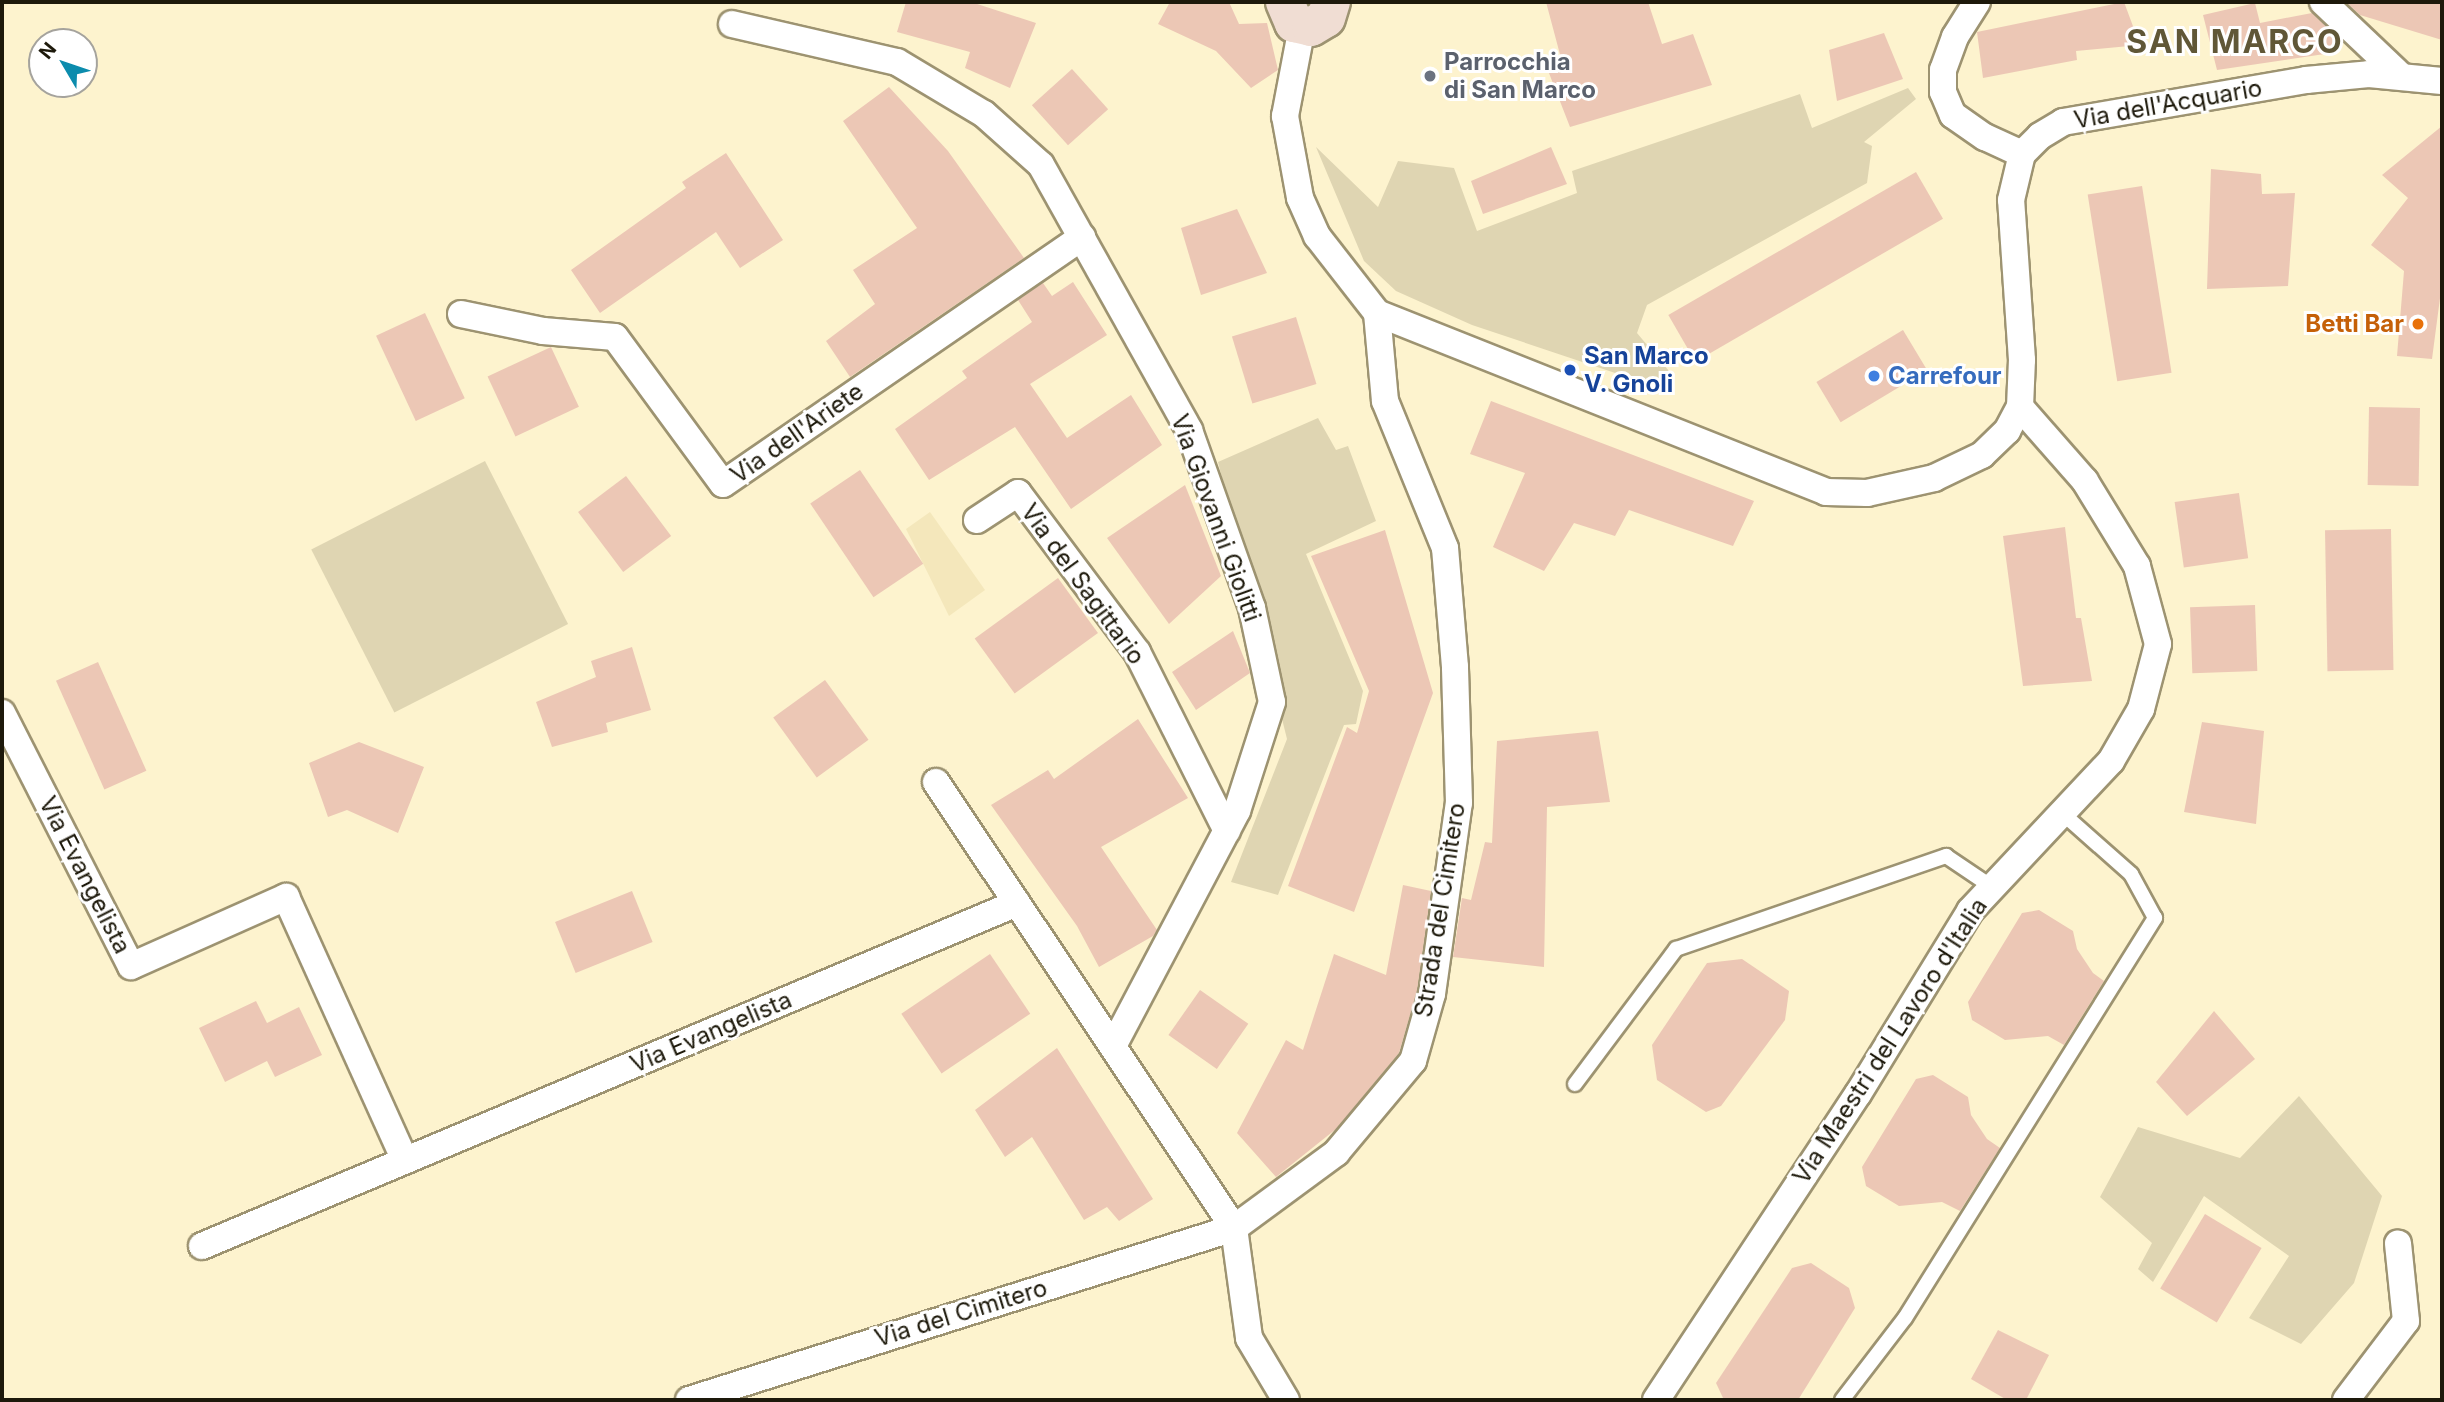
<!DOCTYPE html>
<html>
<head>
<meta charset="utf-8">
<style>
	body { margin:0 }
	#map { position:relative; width:2444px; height:1402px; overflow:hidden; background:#fdf3ce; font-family:Inter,sans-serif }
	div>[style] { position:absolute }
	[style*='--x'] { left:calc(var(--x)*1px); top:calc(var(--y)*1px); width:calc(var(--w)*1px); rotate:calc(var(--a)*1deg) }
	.built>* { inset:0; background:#f4e7bb }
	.green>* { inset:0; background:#dfd5b2; transform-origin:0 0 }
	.building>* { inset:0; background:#ecc7b5; transform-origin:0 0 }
	.roads { filter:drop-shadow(2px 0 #9d9371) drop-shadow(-2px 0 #9d9371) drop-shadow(0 2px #9d9371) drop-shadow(0 -2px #9d9371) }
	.lane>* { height:14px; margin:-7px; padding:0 7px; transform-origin:7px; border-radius:7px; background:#fff }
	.street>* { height:26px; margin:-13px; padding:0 13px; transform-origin:13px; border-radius:13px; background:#fff }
	.secondary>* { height:38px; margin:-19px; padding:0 19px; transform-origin:19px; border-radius:19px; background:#f0ddd3 }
	.dots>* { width:19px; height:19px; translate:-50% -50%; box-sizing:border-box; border:4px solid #fff; border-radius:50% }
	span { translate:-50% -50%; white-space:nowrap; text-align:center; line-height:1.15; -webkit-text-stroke:6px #fff; paint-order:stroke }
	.worship-label { font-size:24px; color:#5b616d; font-weight:700 }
	.left { translate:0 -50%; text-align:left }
	.street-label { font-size:24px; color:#1d190b }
	.food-label { font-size:24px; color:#c56008; font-weight:700 }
	.right { translate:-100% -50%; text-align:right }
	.transit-label { font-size:24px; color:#164399; font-weight:700 }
	.shop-label { font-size:24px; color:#366cbe; font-weight:700 }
	.district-label { font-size:32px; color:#605737; font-weight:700; letter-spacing:2px }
	.frame { position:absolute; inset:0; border:4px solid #1d190b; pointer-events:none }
	.north { position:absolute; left:28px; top:28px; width:70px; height:70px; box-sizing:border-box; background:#fff; border:2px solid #a5a39d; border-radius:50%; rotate:309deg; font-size:19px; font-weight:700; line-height:28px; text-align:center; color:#1d190b }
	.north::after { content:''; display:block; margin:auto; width:24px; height:32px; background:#0c8cad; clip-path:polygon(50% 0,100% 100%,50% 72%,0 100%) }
</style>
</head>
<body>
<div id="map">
	<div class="built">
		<div style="clip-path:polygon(930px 512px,985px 590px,949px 616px,906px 529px)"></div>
	</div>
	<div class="green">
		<div style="clip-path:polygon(1908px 88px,1916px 99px,1864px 142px,1872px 146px,1867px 183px,1647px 305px,1637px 333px,1669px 371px,1657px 387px,1472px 325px,1396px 291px,1364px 261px,1316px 147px,1378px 207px,1398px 161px,1454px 168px,1477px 231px,1577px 193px,1572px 171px,1800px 94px,1812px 128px)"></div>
		<div style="clip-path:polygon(1318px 418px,1336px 450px,1348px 446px,1376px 521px,1306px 554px,1363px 691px,1356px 724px,1344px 725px,1278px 895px,1231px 882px,1287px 739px,1218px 462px)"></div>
		<div style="left:485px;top:461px;width:183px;height:195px;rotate:63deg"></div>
		<div style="clip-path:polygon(2299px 1096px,2382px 1196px,2354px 1283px,2301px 1344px,2249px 1318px,2289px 1256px,2204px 1196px,2153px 1282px,2138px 1269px,2152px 1243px,2100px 1197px,2138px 1127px,2240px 1158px)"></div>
	</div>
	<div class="building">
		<div style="clip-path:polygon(906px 2px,971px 2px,1036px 23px,1010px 88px,965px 68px,970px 52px,897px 32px)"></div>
		<div style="clip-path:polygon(1170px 2px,1229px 2px,1239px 24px,1267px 23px,1278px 70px,1251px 88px,1216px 51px,1158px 24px)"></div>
		<div style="clip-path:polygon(1546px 2px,1648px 2px,1662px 44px,1693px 34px,1712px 85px,1570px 127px,1547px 68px,1562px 62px)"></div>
		<div style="clip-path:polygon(2124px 2px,2140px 45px,2076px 51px,2077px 60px,1983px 78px,1977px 32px)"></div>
		<div style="clip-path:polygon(2346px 2px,2442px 2px,2442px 40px,2360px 15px)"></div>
		<div style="clip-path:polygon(2255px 3px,2260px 23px,2312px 13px,2332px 32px,2338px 52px,2217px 70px,2203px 15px)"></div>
		<div style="clip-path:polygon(1884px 33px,1903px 79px,1837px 101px,1829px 50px)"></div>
		<div style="left:1072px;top:69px;width:54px;height:54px;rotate:48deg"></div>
		<div style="clip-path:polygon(889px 87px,948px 151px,1024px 258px,850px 377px,826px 341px,875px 304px,853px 270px,917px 228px,843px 121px)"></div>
		<div style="clip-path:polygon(2442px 126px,2442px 283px,2432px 359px,2397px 356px,2404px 271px,2371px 245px,2408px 198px,2382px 175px)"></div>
		<div style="clip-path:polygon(1551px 147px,1567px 184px,1483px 214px,1471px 181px)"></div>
		<div style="clip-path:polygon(726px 153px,783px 240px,740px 268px,716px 232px,600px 313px,571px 270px,686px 188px,682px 182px)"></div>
		<div style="clip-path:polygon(2211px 169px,2261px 174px,2262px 194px,2295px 193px,2288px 286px,2207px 289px)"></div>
		<div style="left:1916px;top:172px;width:54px;height:286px;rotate:60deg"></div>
		<div style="left:2142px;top:186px;width:189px;height:55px;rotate:81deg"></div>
		<div style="clip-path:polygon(1237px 209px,1267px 273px,1201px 295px,1181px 228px)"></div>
		<div style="clip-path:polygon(1073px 282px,1107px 335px,1030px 384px,1067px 438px,1131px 395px,1162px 445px,1071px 509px,1015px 427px,929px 480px,895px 429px,967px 378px,962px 371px,1032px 322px,1018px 300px,1043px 283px,1052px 296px)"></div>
		<div style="left:425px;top:313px;width:94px;height:54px;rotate:65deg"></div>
		<div style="left:1296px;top:317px;width:70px;height:67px;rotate:73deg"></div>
		<div style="left:1903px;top:330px;width:47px;height:101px;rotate:59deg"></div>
		<div style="left:551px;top:347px;width:66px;height:70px;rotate:65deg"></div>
		<div style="clip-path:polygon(1491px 401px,1754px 501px,1733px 546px,1629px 510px,1615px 536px,1574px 523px,1544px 571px,1493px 547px,1525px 473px,1470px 454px)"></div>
		<div style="left:2369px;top:407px;width:51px;height:78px;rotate:1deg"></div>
		<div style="left:860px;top:470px;width:113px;height:60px;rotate:56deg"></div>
		<div style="left:626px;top:476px;width:75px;height:60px;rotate:53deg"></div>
		<div style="clip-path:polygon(1185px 485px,1221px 576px,1169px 624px,1107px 538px)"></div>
		<div style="left:2239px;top:493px;width:66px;height:65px;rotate:82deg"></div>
		<div style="clip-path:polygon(2065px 527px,2076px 618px,2081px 618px,2092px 681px,2023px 686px,2003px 536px)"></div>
		<div style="left:2391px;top:529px;width:141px;height:66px;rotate:89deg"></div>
		<div style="clip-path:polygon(1385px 530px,1433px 693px,1354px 912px,1288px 886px,1347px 727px,1357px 733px,1369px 691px,1311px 556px)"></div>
		<div style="left:1058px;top:578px;width:68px;height:103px;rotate:54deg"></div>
		<div style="left:2255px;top:605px;width:66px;height:65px;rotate:88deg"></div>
		<div style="clip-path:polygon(1233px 631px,1250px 673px,1196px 710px,1172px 672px)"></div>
		<div style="clip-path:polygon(632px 647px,651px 710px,606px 723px,608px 732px,552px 747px,536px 702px,596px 677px,591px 661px)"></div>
		<div style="left:98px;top:662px;width:119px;height:46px;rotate:66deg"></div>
		<div style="left:825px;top:680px;width:74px;height:64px;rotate:54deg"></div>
		<div style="clip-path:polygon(1138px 719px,1188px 798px,1101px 847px,1157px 930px,1153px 936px,1099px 967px,1077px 926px,991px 805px,1048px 770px,1054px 779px)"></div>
		<div style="clip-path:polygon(2202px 722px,2264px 731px,2256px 824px,2184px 812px)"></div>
		<div style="clip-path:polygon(1598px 731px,1610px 802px,1547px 807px,1544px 967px,1453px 957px,1462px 898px,1471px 900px,1485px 842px,1492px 843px,1497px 741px)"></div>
		<div style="clip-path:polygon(359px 742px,424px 767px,398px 833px,347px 810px,328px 817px,309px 763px)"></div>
		<div style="clip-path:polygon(1403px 885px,1431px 891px,1417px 991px,1399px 1053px,1336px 1129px,1276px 1177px,1237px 1133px,1286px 1040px,1303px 1050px,1334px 954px,1386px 975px)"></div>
		<div style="left:632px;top:891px;width:55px;height:83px;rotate:68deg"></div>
		<div style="clip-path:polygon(2039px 910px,2073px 931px,2077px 949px,2093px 973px,2104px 981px,2064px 1045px,2048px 1036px,2005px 1040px,1972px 1020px,1968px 1002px,2022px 913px)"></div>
		<div style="left:990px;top:954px;width:72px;height:107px;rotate:56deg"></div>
		<div style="clip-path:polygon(1742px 959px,1789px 991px,1785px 1020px,1721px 1106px,1706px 1112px,1657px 1080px,1652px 1045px,1707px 963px)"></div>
		<div style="left:1200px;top:990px;width:59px;height:55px;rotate:35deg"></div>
		<div style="clip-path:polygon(256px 1001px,267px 1023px,299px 1007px,322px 1055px,275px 1077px,267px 1061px,225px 1082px,199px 1028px)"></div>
		<div style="clip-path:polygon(2214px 1011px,2255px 1059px,2187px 1116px,2156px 1082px)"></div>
		<div style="clip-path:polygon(1057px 1048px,1153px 1199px,1119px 1221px,1107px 1207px,1084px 1220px,1032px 1137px,1005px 1157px,975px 1110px)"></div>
		<div style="clip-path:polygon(1933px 1075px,1968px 1097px,1971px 1115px,1987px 1139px,2000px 1148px,1960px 1211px,1942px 1202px,1899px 1206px,1866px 1186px,1862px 1167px,1916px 1079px)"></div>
		<div style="left:2205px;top:1214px;width:66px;height:87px;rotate:31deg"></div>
		<div style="clip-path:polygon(1811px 1263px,1849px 1288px,1855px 1308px,1798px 1400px,1724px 1400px,1716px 1383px,1792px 1268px)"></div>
		<div style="clip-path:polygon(1998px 1330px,2049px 1355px,2026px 1400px,2007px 1400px,1971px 1379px)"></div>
	</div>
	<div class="roads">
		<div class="lane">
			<div style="--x:1575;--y:1084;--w:169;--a:-53.2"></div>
			<div style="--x:1676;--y:949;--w:286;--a:-19"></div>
			<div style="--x:1946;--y:856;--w:55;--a:34"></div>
			<div style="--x:1842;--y:1400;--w:103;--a:-52.5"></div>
			<div style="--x:1905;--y:1318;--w:472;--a:-58"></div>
			<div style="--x:2155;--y:918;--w:50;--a:-118.6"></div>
			<div style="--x:2131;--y:874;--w:92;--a:-138.5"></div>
		</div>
		<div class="street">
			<div style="--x:1977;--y:2;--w:41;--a:122.2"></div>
			<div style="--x:1955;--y:37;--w:35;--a:110"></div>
			<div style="--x:1943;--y:70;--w:22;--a:90"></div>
			<div style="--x:1943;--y:92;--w:25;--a:67"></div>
			<div style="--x:1953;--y:115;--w:39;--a:35"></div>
			<div style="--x:1985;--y:137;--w:41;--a:24.7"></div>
			<div style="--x:2323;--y:2;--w:106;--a:43.5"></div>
			<div style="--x:732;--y:24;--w:169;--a:13"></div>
			<div style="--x:897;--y:62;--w:101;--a:30.9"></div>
			<div style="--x:984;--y:114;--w:76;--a:41.8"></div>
			<div style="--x:1041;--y:165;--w:304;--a:60.8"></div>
			<div style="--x:1189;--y:430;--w:189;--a:70.5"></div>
			<div style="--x:1252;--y:608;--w:96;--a:78"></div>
			<div style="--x:1272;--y:702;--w:114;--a:107.8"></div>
			<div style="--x:1237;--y:811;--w:266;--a:117.8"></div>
			<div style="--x:1302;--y:27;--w:91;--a:100.8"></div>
			<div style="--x:1285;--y:116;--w:83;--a:79.6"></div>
			<div style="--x:1300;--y:198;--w:42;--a:65.9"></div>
			<div style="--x:1317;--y:236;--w:98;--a:52.1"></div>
			<div style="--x:1377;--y:313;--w:483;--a:21.7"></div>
			<div style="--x:1826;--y:492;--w:41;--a:1.4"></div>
			<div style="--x:1867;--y:493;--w:69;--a:-12.6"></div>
			<div style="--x:1934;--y:478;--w:53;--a:-25.6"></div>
			<div style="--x:1982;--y:455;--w:35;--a:-44"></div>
			<div style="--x:2007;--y:431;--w:27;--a:-62"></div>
			<div style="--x:2020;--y:407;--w:47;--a:-87.6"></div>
			<div style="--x:2022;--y:360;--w:160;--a:-93.9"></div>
			<div style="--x:2011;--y:200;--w:47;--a:-76.6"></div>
			<div style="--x:2022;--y:154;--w:25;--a:-45"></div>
			<div style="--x:2040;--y:136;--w:27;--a:-31"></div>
			<div style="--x:2063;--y:122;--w:247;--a:-9.8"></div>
			<div style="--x:2306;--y:80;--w:63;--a:-5.4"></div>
			<div style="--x:2369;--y:74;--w:73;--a:5.5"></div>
			<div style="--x:461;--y:314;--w:84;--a:11.7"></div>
			<div style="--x:543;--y:331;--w:72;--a:4.8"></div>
			<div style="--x:615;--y:337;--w:182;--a:53.7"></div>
			<div style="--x:723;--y:484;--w:436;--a:-34.5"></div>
			<div style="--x:977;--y:520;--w:49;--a:-33.4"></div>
			<div style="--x:1018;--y:493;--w:199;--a:53.2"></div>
			<div style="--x:1137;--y:652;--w:200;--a:63.3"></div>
			<div style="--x:2;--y:713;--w:284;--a:63"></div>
			<div style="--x:131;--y:966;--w:170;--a:-24"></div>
			<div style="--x:286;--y:897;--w:289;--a:65.7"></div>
			<div style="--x:936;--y:782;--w:536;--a:56.25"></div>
			<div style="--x:1234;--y:1228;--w:111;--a:82.2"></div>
			<div style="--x:1249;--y:1338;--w:72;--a:59.2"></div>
			<div style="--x:202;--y:1246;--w:884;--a:-22.82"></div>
			<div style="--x:689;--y:1400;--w:571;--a:-17.52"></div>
			<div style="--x:1234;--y:1228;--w:127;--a:-36.3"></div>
			<div style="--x:1336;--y:1153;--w:120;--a:-50.1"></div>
			<div style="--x:1413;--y:1061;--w:70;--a:-74.2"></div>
			<div style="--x:1432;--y:994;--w:193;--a:-82"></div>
			<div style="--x:1459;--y:803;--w:136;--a:-91.7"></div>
			<div style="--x:1455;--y:667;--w:119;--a:-94.8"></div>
			<div style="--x:1445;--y:548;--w:159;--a:-112.2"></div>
			<div style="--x:1385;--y:401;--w:88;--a:-95.2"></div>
			<div style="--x:1656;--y:1400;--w:367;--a:-56.6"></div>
			<div style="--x:1858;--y:1094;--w:215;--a:-58.5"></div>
			<div style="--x:1970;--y:911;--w:206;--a:-46.8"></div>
			<div style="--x:2111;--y:761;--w:60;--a:-60"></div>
			<div style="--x:2141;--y:709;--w:67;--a:-75.3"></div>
			<div style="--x:2158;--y:644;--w:81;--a:-105.1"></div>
			<div style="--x:2137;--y:566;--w:100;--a:-121.5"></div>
			<div style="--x:2085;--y:481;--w:98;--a:-131.3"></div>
			<div style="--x:2346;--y:1400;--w:99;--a:-52.8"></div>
			<div style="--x:2406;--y:1321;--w:78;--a:-95.9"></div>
		</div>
		<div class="secondary">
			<div style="--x:1285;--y:2;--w:23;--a:67"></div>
			<div style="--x:1294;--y:23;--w:17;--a:13"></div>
			<div style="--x:1311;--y:27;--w:17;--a:-31"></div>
			<div style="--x:1326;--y:18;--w:17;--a:-73"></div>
		</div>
	</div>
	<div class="dots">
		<div style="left:1430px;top:76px;background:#6b7280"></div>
		<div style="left:2418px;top:324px;background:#e8710a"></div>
		<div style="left:1570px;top:370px;background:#1a4fb4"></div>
		<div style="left:1874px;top:376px;background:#3f7fe0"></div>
	</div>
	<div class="worship-label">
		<span class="left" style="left:1444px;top:76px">Parrocchia<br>di San Marco</span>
	</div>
	<div class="street-label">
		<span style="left:2168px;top:104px;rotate:-10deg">Via dell'Acquario</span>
		<span style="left:797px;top:433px;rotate:-35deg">Via dell'Ariete</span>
		<span style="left:1216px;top:518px;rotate:70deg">Via Giovanni Giolitti</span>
		<span style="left:1083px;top:584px;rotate:54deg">Via del Sagittario</span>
		<span style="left:85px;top:875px;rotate:63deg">Via Evangelista</span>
		<span style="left:1440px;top:910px;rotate:-81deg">Strada del Cimitero</span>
		<span style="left:711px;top:1032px;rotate:-23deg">Via Evangelista</span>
		<span style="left:1890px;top:1041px;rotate:-57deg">Via Maestri del Lavoro d'Italia</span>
		<span style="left:961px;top:1313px;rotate:-17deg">Via del Cimitero</span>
	</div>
	<div class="food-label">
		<span class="right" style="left:2404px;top:324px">Betti Bar</span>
	</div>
	<div class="transit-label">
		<span class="left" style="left:1584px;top:370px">San Marco<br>V. Gnoli</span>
	</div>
	<div class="shop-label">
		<span class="left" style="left:1888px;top:376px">Carrefour</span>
	</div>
	<div class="district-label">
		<span style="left:2235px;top:42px">SAN MARCO</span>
	</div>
	<div class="frame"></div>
	<div class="north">N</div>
</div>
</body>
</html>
